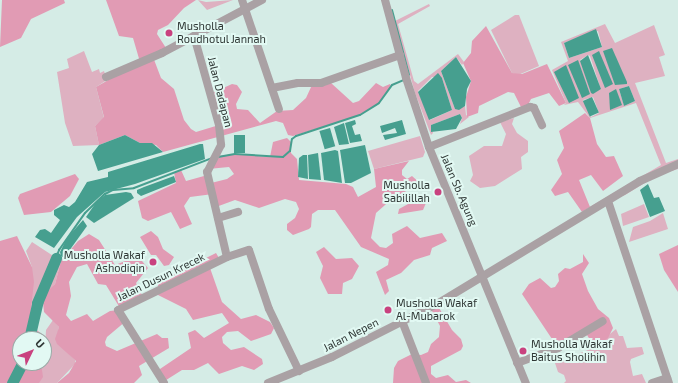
<!DOCTYPE html>
<html>
<head>
<meta charset="utf-8">
<style>
	body { margin:0 }
	#map { position:relative; width:678px; height:383px; overflow:hidden; background:#d5ece6; font-family:"Exo 2",sans-serif }
	div>[style] { position:absolute }
	[style*='--x'] { left:calc(var(--x)*1px); top:calc(var(--y)*1px); width:calc(var(--w)*1px); rotate:calc(var(--a)*1deg) }
	.green>* { inset:0; background:#deb1c1 }
	.forest>* { inset:0; background:#e19bb4 }
	.water>* { inset:0; background:#469f8f; transform-origin:0 0 }
	.stream>* { height:2px; margin:-1px; padding:0 1px; transform-origin:1px; border-radius:1px; background:#469f8f }
	.river>* { height:11px; margin:-5.5px; padding:0 5.5px; transform-origin:5.5px; border-radius:5.5px; background:#469f8f }
	.minor>* { height:8px; margin:-4px; padding:0 4px; transform-origin:4px; border-radius:4px; background:#aaa1a4 }
	.dots>* { width:11px; height:11px; translate:-50% -50%; box-sizing:border-box; border:2px solid #e2f9f3; border-radius:50% }
	span { translate:-50% -50%; white-space:nowrap; text-align:center; line-height:1.15; -webkit-text-stroke:4px #e2f9f3; paint-order:stroke }
	.poi-label { font-size:11px; color:#2f3735 }
	.left { translate:0 -50%; text-align:left }
	.right { translate:-100% -50%; text-align:right }
	.street-label { font-size:11px; color:#2f3735 }
	.north { position:absolute; left:12px; top:331px; width:40px; height:40px; box-sizing:border-box; background:#e2f9f3; border:1px solid #9aaba7; border-radius:50%; rotate:47deg; font-size:11px; font-weight:700; line-height:16px; text-align:center; color:#2f3735 }
	.north::after { content:''; display:block; margin:auto; width:14px; height:18px; background:#c9427f; clip-path:polygon(50% 0,100% 100%,50% 72%,0 100%) }
</style>
</head>
<body>
<div id="map">
	<div class="green">
		<div style="clip-path:polygon(198px 0,206px 2px,233px 0,207px 10px)"></div>
		<div style="clip-path:polygon(evenodd,429px 4px,430px 6px,398px 24px,414px 81px,418px 84px,458px 54px,464px 62px,462px 65px,456px 57px,441px 71px,455px 109px,465px 106px,466px 115px,469px 117px,460px 124px,462px 118px,460px 114px,431px 125px,433px 133px,431px 135px,415px 93px,395px 21px,429px 4px,432px 77px,442px 78px,452px 110px,430px 120px,418px 91px,432px 77px)"></div>
		<div style="clip-path:polygon(515px 15px,519px 15px,539px 66px,518px 75px,512px 73px,491px 30px)"></div>
		<div style="clip-path:polygon(evenodd,605px 24px,615px 43px,654px 25px,665px 55px,659px 57px,665px 76px,635px 83px,666px 163px,678px 159px,678px 169px,658px 175px,625px 195px,588px 208px,661px 165px,636px 103px,590px 118px,578px 102px,564px 105px,566px 103px,552px 70px,568px 61px,561px 42px,605px 24px,598px 31px,602px 47px,569px 58px,564px 43px,598px 31px,605px 24px,588px 55px,590px 56px,601px 90px,580px 60px,588px 55px,605px 24px,629px 86px,635px 101px,624px 106px,619px 89px,629px 86px,605px 24px,593px 97px,599px 113px,591px 117px,583px 100px,593px 97px)"></div>
		<div style="clip-path:polygon(84px 51px,92px 72px,99px 69px,100px 73px,104px 71px,107px 80px,96px 87px,104px 118px,95px 126px,99px 145px,73px 146px,65px 123px,57px 72px,69px 68px,67px 59px)"></div>
		<div style="clip-path:polygon(514px 118px,512px 124px,517px 133px,528px 141px,528px 152px,521px 157px,522px 169px,495px 186px,480px 188px,470px 181px,473px 175px,469px 156px,484px 146px,502px 146px,506px 134px,500px 122px)"></div>
		<div style="clip-path:polygon(420px 136px,425px 152px,423px 157px,374px 169px,368px 151px)"></div>
		<div style="clip-path:polygon(644px 204px,649px 217px,623px 226px,621px 214px)"></div>
		<div style="clip-path:polygon(663px 213px,668px 229px,629px 242px,633px 227px,650px 221px)"></div>
		<div style="clip-path:polygon(32px 242px,61px 261px,55px 284px,45px 297px,35px 329px,28px 312px,32px 267px,26px 251px)"></div>
		<div style="clip-path:polygon(53px 320px,59px 327px,56px 341px,75px 360px,75px 364px,57px 383px,39px 383px,41px 363px,44px 363px,46px 330px)"></div>
		<div style="clip-path:polygon(616px 329px,619px 336px,623px 336px,627px 348px,642px 347px,644px 354px,631px 359px,630px 362px,633px 376px,642px 374px,646px 383px,564px 383px,566px 381px,564px 375px,558px 372px,555px 363px,593px 348px)"></div>
	</div>
	<div class="forest">
		<div style="clip-path:polygon(2px 0,64px 0,65px 3px,31px 19px,21px 38px,0 47px)"></div>
		<div style="clip-path:polygon(106px 0,196px 0,184px 8px,168px 25px,158px 30px,157px 34px,166px 48px,153px 57px,161px 78px,174px 89px,184px 120px,191px 129px,196px 132px,219px 125px,210px 94px,232px 84px,237px 85px,242px 92px,236px 104px,237px 109px,248px 110px,260px 123px,277px 111px,293px 110px,306px 98px,312px 85px,331px 83px,353px 103px,359px 101px,376px 83px,383px 87px,390px 84px,391px 86px,379px 103px,360px 115px,293px 136px,288px 135px,283px 123px,276px 121px,163px 152px,156px 145px,140px 143px,125px 135px,99px 145px,95px 126px,104px 117px,96px 87px,140px 62px,133px 38px,119px 36px)"></div>
		<div style="clip-path:polygon(486px 26px,512px 73px,522px 74px,547px 64px,566px 103px,559px 106px,549px 93px,531px 99px,528px 105px,521px 107px,514px 93px,508px 92px,479px 106px,478px 113px,467px 117px,466px 97px,471px 81px,463px 63px,471px 53px,472px 41px)"></div>
		<div style="clip-path:polygon(585px 113px,590px 118px,597px 144px,606px 157px,614px 156px,623px 176px,603px 191px,591px 175px,579px 180px,590px 207px,582px 212px,568px 192px,555px 196px,551px 190px,562px 174px,557px 160px,564px 148px,559px 131px)"></div>
		<div style="clip-path:polygon(287px 138px,291px 142px,291px 153px,297px 159px,299px 180px,346px 184px,353px 187px,358px 197px,376px 187px,374px 169px,409px 161px,402px 170px,402px 175px,407px 179px,412px 176px,421px 184px,394px 197px,376px 213px,371px 238px,380px 247px,386px 248px,393px 243px,392px 234px,407px 226px,420px 238px,442px 233px,447px 241px,432px 248px,430px 255px,414px 260px,401px 273px,386px 280px,389px 291px,385px 295px,376px 272px,388px 265px,389px 259px,361px 247px,335px 210px,318px 210px,312px 214px,311px 227px,309px 229px,293px 235px,287px 230px,287px 224px,295px 218px,299px 209px,296px 202px,285px 199px,259px 208px,235px 200px,216px 207px,213px 194px,190px 197px,184px 206px,192px 224px,180px 229px,171px 212px,148px 221px,142px 218px,138px 201px,176px 183px,174px 172px,181px 170px,186px 181px,204px 176px,211px 183px,227px 179px,234px 174px,229px 167px,208px 169px,218px 156px,235px 154px,270px 157px,273px 142px)"></div>
		<div style="clip-path:polygon(75px 174px,79px 179px,70px 196px,51px 212px,24px 215px,18px 198px,20px 194px)"></div>
		<div style="clip-path:polygon(421px 197px,426px 203px,423px 210px,398px 214px,399px 209px)"></div>
		<div style="clip-path:polygon(151px 231px,158px 237px,163px 249px,174px 257px,169px 265px,164px 266px,156px 255px,151px 255px,140px 237px)"></div>
		<div style="clip-path:polygon(89px 234px,99px 240px,115px 265px,133px 258px,142px 261px,148px 268px,136px 283px,143px 297px,120px 308px,106px 285px,98px 284px,87px 264px,77px 267px,69px 282px,71px 296px,66px 315px,71px 321px,87px 314px,93px 321px,110px 311px,118px 310px,126px 321px,107px 337px,105px 342px,106px 346px,117px 351px,157px 334px,162px 338px,168px 338px,169px 348px,139px 366px,142px 375px,134px 383px,57px 383px,69px 373px,76px 361px,57px 344px,55px 339px,59px 327px,44px 312px,43px 302px,47px 292px,55px 284px,61px 261px,78px 241px)"></div>
		<div style="clip-path:polygon(17px 236px,32px 267px,34px 282px,30px 317px,35px 329px,45px 336px,44px 343px,44px 339px,20px 339px,20px 363px,41px 363px,43px 377px,39px 383px,0 383px,0 241px)"></div>
		<div style="clip-path:polygon(678px 245px,678px 292px,664px 270px,659px 254px)"></div>
		<div style="clip-path:polygon(324px 247px,336px 259px,352px 258px,359px 266px,352px 279px,343px 283px,342px 294px,328px 294px,320px 278px,323px 266px,316px 252px)"></div>
		<div style="clip-path:polygon(216px 253px,219px 258px,210px 268px,222px 302px,241px 319px,256px 315px,270px 322px,274px 328px,271px 334px,251px 341px,238px 331px,227px 332px,222px 337px,223px 343px,231px 350px,244px 347px,262px 359px,263px 364px,254px 370px,242px 366px,219px 374px,208px 363px,194px 370px,182px 370px,163px 382px,157px 371px,191px 348px,188px 333px,195px 330px,204px 338px,229px 323px,222px 313px,193px 320px,186px 309px,158px 295px,158px 282px)"></div>
		<div style="clip-path:polygon(583px 254px,589px 263px,582px 274px,588px 291px,598px 309px,609px 318px,613px 328px,608px 338px,599px 344px,592px 343px,587px 335px,558px 348px,522px 294px,529px 284px,540px 278px,551px 288px,555px 287px,559px 281px,558px 274px,565px 268px,570px 269px,583px 262px)"></div>
		<div style="clip-path:polygon(438px 306px,452px 330px,461px 339px,463px 346px,461px 350px,431px 366px,431px 374px,436px 378px,448px 375px,456px 382px,466px 380px,471px 383px,393px 383px,394px 368px,398px 361px,412px 354px,421px 355px,428px 352px,431px 344px,439px 337px,440px 326px,431px 309px)"></div>
	</div>
	<div class="water">
		<div style="clip-path:polygon(596px 29px,602px 47px,569px 58px,564px 43px)"></div>
		<div style="clip-path:polygon(612px 48px,627px 82px,627px 84px,615px 85px,603px 51px)"></div>
		<div style="clip-path:polygon(599px 51px,613px 84px,605px 88px,592px 55px)"></div>
		<div style="clip-path:polygon(588px 55px,601px 89px,593px 94px,591px 93px,580px 61px)"></div>
		<div style="clip-path:polygon(456px 57px,471px 81px,467px 89px,465px 106px,459px 110px,455px 109px,441px 71px)"></div>
		<div style="clip-path:polygon(578px 60px,590px 94px,582px 98px,568px 65px)"></div>
		<div style="clip-path:polygon(566px 65px,579px 98px,569px 103px,554px 72px)"></div>
		<div style="clip-path:polygon(438px 73px,442px 78px,452px 110px,429px 120px,418px 92px)"></div>
		<div style="clip-path:polygon(629px 86px,635px 101px,624px 106px,619px 89px)"></div>
		<div style="clip-path:polygon(616px 89px,622px 105px,610px 110px,609px 93px)"></div>
		<div style="left:592px;top:97px;width:17px;height:10px;rotate:66deg"></div>
		<div style="clip-path:polygon(460px 114px,462px 118px,456px 129px,431px 132px,431px 125px)"></div>
		<div style="clip-path:polygon(355px 120px,356px 124px,352px 126px,355px 135px,360px 134px,362px 141px,350px 143px,345px 123px)"></div>
		<div style="clip-path:polygon(402px 120px,406px 134px,385px 140px,383px 135px,397px 133px,395px 128px,382px 133px,380px 126px)"></div>
		<div style="clip-path:polygon(344px 123px,349px 144px,339px 145px,334px 127px)"></div>
		<div style="left:330px;top:128px;width:19px;height:11px;rotate:74deg"></div>
		<div style="clip-path:polygon(125px 135px,140px 143px,152px 143px,163px 152px,98px 171px,92px 154px,99px 145px)"></div>
		<div style="left:234px;top:135px;width:11px;height:18px"></div>
		<div style="clip-path:polygon(200px 144px,203px 144px,205px 159px,135px 184px,105px 192px,77px 217px,54px 248px,35px 237px,40px 230px,45px 229px,51px 233px,60px 220px,54px 215px,54px 210px,64px 205px,69px 207px,75px 202px,87px 182px,108px 177px,108px 172px)"></div>
		<div style="clip-path:polygon(365px 145px,371px 173px,351px 183px,345px 183px,340px 150px)"></div>
		<div style="clip-path:polygon(335px 150px,338px 151px,342px 183px,324px 180px,321px 153px)"></div>
		<div style="clip-path:polygon(318px 153px,321px 180px,309px 179px,308px 155px)"></div>
		<div style="clip-path:polygon(303px 155px,307px 155px,308px 179px,298px 177px,299px 158px)"></div>
		<div style="clip-path:polygon(174px 176px,176px 182px,141px 196px,137px 193px,137px 190px,144px 187px)"></div>
		<div style="clip-path:polygon(648px 184px,654px 198px,659px 197px,665px 211px,650px 217px,640px 190px)"></div>
		<div style="clip-path:polygon(126px 192px,131px 193px,134px 198px,94px 223px,86px 217px,97px 201px,105px 195px)"></div>
		<div style="clip-path:polygon(83px 220px,87px 226px,64px 258px,61px 256px,60px 252px,67px 238px)"></div>
	</div>
	<div class="stream">
		<div style="--x:392;--y:10;--w:67;--a:75.3"></div>
		<div style="--x:218;--y:157;--w:17;--a:-10"></div>
		<div style="--x:235;--y:154;--w:48;--a:3.6"></div>
		<div style="--x:283;--y:157;--w:9;--a:-41"></div>
		<div style="--x:290;--y:151;--w:12;--a:-81"></div>
		<div style="--x:292;--y:139;--w:5;--a:-37"></div>
		<div style="--x:296;--y:136;--w:67;--a:-18.2"></div>
		<div style="--x:360;--y:115;--w:22;--a:-32"></div>
		<div style="--x:379;--y:103;--w:22;--a:-54"></div>
		<div style="--x:392;--y:85;--w:13;--a:-23"></div>
		<div style="--x:56;--y:258;--w:9;--a:-69"></div>
		<div style="--x:59;--y:250;--w:45;--a:-54.9"></div>
		<div style="--x:85;--y:213;--w:28;--a:-44"></div>
		<div style="--x:105;--y:194;--w:9;--a:-27"></div>
		<div style="--x:113;--y:190;--w:21;--a:-5"></div>
		<div style="--x:134;--y:188;--w:84;--a:-21"></div>
	</div>
	<div class="river">
		<div style="--x:29;--y:339;--w:37;--a:-77"></div>
		<div style="--x:37;--y:303;--w:49;--a:-67.1"></div>
		<div style="--x:12;--y:383;--w:22;--a:-63"></div>
	</div>
	<div class="minor">
		<div style="--x:242;--y:0;--w:115;--a:71.3"></div>
		<div style="--x:262;--y:0;--w:77;--a:152.1"></div>
		<div style="--x:194;--y:36;--w:92;--a:74.3"></div>
		<div style="--x:219;--y:125;--w:20;--a:84"></div>
		<div style="--x:221;--y:145;--w:30;--a:117"></div>
		<div style="--x:207;--y:172;--w:87;--a:76.8"></div>
		<div style="--x:227;--y:257;--w:23;--a:-18"></div>
		<div style="--x:249;--y:250;--w:62;--a:71.3"></div>
		<div style="--x:269;--y:309;--w:69;--a:64.2"></div>
		<div style="--x:385;--y:0;--w:81;--a:74.9"></div>
		<div style="--x:406;--y:78;--w:73;--a:71.6"></div>
		<div style="--x:429;--y:147;--w:255;--a:67.7"></div>
		<div style="--x:106;--y:77;--w:61;--a:-23.2"></div>
		<div style="--x:162;--y:53;--w:36;--a:-28"></div>
		<div style="--x:272;--y:88;--w:26;--a:-11"></div>
		<div style="--x:298;--y:83;--w:23;--a:0"></div>
		<div style="--x:321;--y:83;--w:84;--a:-19.5"></div>
		<div style="--x:429;--y:147;--w:109;--a:-21.6"></div>
		<div style="--x:530;--y:107;--w:4;--a:14"></div>
		<div style="--x:534;--y:108;--w:19;--a:65"></div>
		<div style="--x:608;--y:201;--w:192;--a:71.5"></div>
		<div style="--x:218;--y:218;--w:21;--a:-17"></div>
		<div style="--x:402;--y:321;--w:66;--a:68.8"></div>
		<div style="--x:517;--y:363;--w:44;--a:-20.1"></div>
		<div style="--x:558;--y:348;--w:52;--a:-31"></div>
		<div style="--x:164;--y:383;--w:86;--a:-122.2"></div>
		<div style="--x:118;--y:310;--w:121;--a:-25.9"></div>
		<div style="--x:268;--y:383;--w:69;--a:-22.1"></div>
		<div style="--x:332;--y:357;--w:118;--a:-26.8"></div>
		<div style="--x:437;--y:304;--w:237;--a:-31.2"></div>
		<div style="--x:640;--y:181;--w:42;--a:-24.1"></div>
		<div style="--x:652;--y:383;--w:16;--a:-18"></div>
	</div>
	<div class="dots">
		<div style="left:169px;top:33px;background:#c9427f"></div>
		<div style="left:438px;top:192px;background:#c9427f"></div>
		<div style="left:153px;top:262px;background:#c9427f"></div>
		<div style="left:388px;top:310px;background:#c9427f"></div>
		<div style="left:523px;top:351px;background:#c9427f"></div>
	</div>
	<div class="poi-label">
		<span class="left" style="left:177px;top:33px">Musholla<br>Roudhotul Jannah</span>
		<span class="right" style="left:430px;top:192px">Musholla<br>Sabilillah</span>
		<span class="right" style="left:145px;top:262px">Musholla Wakaf<br>Ashodiqin</span>
		<span class="left" style="left:396px;top:310px">Musholla Wakaf<br>Al-Mubarok</span>
		<span class="left" style="left:531px;top:351px">Musholla Wakaf<br>Baitus Sholihin</span>
	</div>
	<div class="street-label">
		<span style="left:220px;top:92px;rotate:76deg">Jalan Dadapan</span>
		<span style="left:459px;top:190px;rotate:67deg">Jalan Sb. Agung</span>
		<span style="left:161px;top:277px;rotate:-26deg">Jalan Dusun Krecek</span>
		<span style="left:351px;top:335px;rotate:-27deg">Jalan Nepen</span>
	</div>
	<div class="north">U</div>
</div>
</body>
</html>
